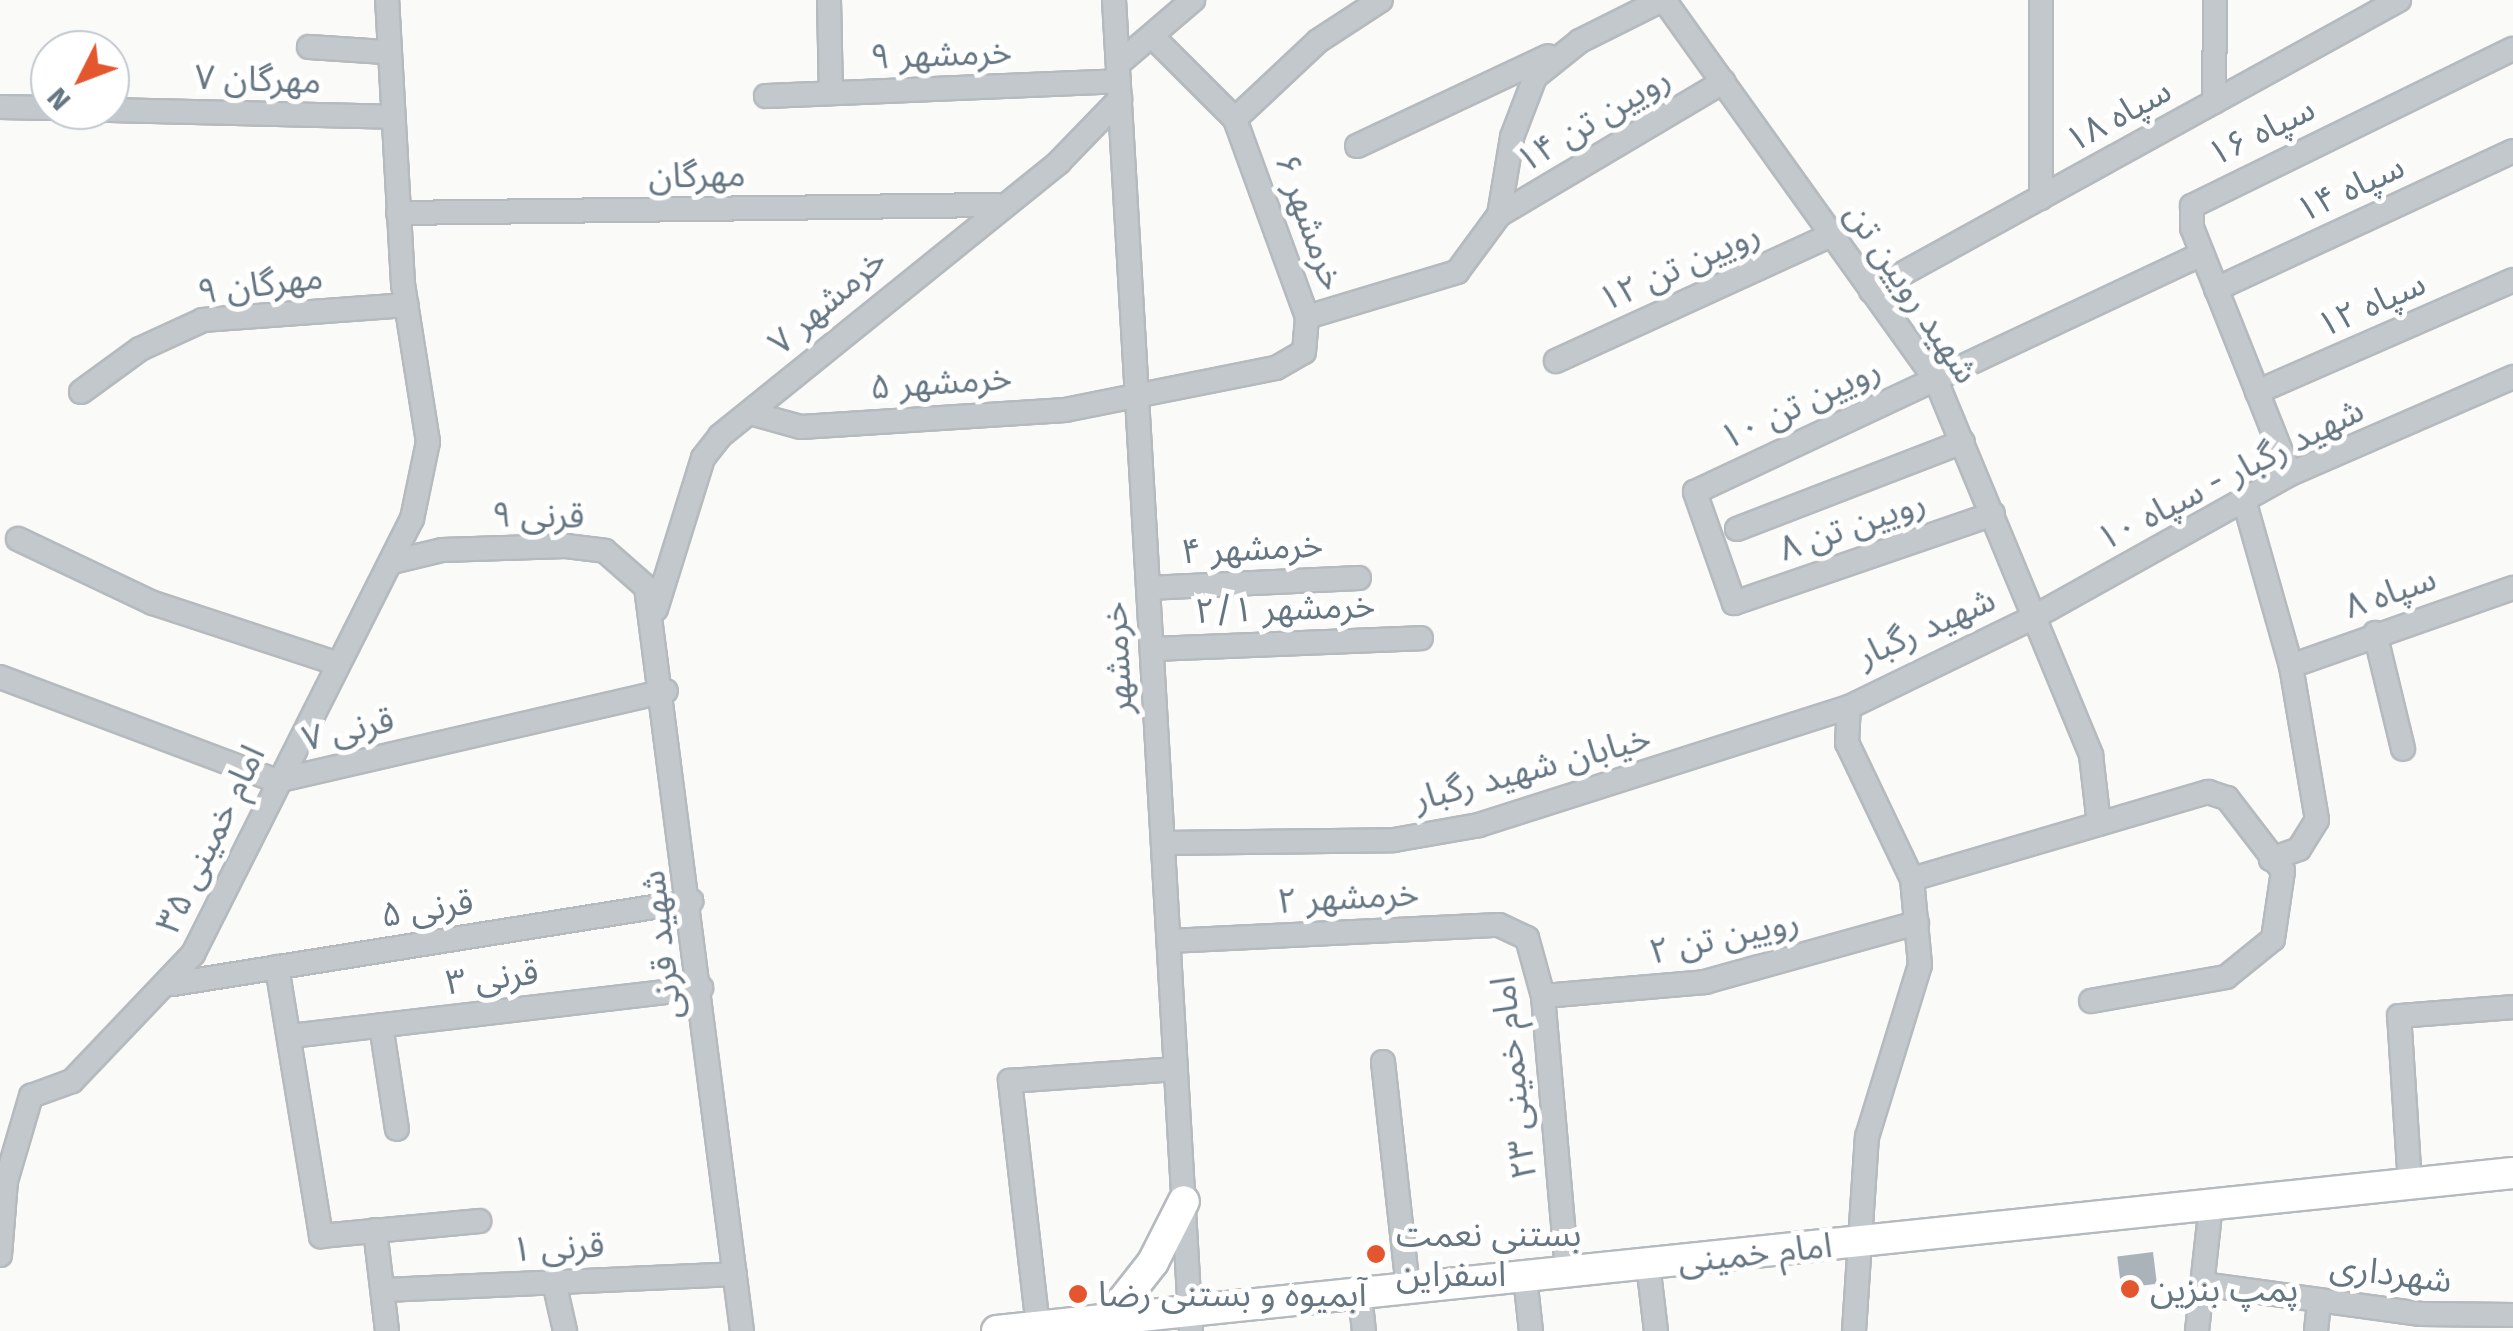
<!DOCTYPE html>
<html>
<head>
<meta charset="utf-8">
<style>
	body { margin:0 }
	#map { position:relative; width:2513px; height:1331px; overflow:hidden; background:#fafaf8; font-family:"Fira Sans","Noto Sans Arabic",sans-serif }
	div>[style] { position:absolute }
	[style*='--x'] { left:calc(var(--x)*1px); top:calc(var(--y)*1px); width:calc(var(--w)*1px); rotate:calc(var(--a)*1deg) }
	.building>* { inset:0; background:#aab3b9; transform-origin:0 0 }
	.roads { filter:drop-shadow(2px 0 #b5babe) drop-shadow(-2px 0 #b5babe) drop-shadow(0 2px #b5babe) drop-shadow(0 -2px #b5babe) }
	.minor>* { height:22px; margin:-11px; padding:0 11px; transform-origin:11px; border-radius:11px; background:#c3c8cc }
	.major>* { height:30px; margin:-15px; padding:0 15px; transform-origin:15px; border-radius:15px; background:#fff }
	.dots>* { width:28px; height:28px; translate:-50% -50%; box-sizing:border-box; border:5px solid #fff; border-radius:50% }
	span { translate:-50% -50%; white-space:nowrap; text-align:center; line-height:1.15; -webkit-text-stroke:10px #fff; paint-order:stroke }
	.street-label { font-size:35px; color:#657683 }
	.poi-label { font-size:35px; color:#657683 }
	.left { translate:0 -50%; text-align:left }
	.north { position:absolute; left:30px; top:30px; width:100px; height:100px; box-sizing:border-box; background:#fff; border:2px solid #c1c8cd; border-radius:50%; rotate:228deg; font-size:28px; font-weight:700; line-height:40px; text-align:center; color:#657683 }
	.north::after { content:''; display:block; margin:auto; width:35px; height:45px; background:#e4572e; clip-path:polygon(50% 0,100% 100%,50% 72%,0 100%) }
</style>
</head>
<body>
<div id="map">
	<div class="building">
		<div style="left:2153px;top:1252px;width:32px;height:36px;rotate:83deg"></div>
	</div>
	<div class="roads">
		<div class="minor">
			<div style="--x:829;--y:0;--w:93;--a:88.8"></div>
			<div style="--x:1114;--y:0;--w:1333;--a:86.69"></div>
			<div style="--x:1664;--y:0;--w:465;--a:54.4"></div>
			<div style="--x:1935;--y:378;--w:408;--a:67.5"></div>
			<div style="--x:2091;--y:755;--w:69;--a:83.4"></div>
			<div style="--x:309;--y:47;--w:76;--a:3.8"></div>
			<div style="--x:1118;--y:64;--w:99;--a:-40.5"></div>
			<div style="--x:766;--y:96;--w:353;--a:-2.4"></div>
			<div style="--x:2214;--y:102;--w:102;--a:-89.4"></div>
			<div style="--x:0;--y:107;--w:50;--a:1.1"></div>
			<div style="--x:110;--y:110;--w:281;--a:1.4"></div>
			<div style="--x:1235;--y:119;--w:114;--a:-43.2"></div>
			<div style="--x:1318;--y:41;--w:75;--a:-33.1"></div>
			<div style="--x:1357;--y:146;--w:211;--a:-25.2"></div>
			<div style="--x:2041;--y:198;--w:198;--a:-90"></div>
			<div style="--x:398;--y:213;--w:599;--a:-0.77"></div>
			<div style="--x:1499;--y:215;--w:261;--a:-30.7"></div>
			<div style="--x:2216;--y:289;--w:327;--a:-24.9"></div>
			<div style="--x:1871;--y:291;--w:603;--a:-28.86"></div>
			<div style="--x:1307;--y:317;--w:157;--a:-16.7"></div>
			<div style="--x:1457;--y:272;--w:71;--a:-53.6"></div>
			<div style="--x:1499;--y:215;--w:79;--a:-80.5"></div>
			<div style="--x:1512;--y:137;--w:64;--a:-69"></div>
			<div style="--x:1535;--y:77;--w:58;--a:-38.7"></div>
			<div style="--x:1580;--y:41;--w:92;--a:-26.6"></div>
			<div style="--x:1556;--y:361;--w:302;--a:-24.6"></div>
			<div style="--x:81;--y:392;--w:73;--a:-36.1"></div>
			<div style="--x:140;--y:349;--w:69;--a:-24.7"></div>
			<div style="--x:203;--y:320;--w:204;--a:-4.2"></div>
			<div style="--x:2257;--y:392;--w:279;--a:-23.6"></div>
			<div style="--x:750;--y:413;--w:53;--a:15.4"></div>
			<div style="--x:801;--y:427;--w:265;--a:-3.7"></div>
			<div style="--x:1065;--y:410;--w:215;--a:-11.3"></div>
			<div style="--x:1276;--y:368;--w:32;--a:-30"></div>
			<div style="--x:1304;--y:352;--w:35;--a:-85"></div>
			<div style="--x:1307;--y:317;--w:211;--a:-110"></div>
			<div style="--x:1235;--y:119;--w:115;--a:-135"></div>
			<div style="--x:2290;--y:474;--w:265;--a:-111.7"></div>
			<div style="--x:2192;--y:228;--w:22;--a:-90"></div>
			<div style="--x:2192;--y:206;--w:357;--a:-26.1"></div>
			<div style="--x:2244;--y:500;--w:173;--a:74.2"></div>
			<div style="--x:2291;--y:666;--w:156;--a:80.4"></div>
			<div style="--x:2317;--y:820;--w:34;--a:122"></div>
			<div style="--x:2299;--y:849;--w:30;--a:160"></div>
			<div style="--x:1993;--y:514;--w:274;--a:161"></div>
			<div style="--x:1734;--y:603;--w:118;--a:-109.4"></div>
			<div style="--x:1695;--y:492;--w:560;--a:-25.15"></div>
			<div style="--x:1737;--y:529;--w:242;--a:-21.1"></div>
			<div style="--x:18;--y:539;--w:149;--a:25.4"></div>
			<div style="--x:153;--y:603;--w:195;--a:18.2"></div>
			<div style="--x:392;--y:562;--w:51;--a:-13.5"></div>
			<div style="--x:442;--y:550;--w:124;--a:-1.8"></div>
			<div style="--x:566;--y:546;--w:39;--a:7"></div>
			<div style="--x:605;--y:551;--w:55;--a:41.3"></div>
			<div style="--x:646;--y:587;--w:750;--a:82.65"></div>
			<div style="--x:1148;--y:588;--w:211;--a:-2.7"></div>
			<div style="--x:656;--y:609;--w:158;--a:-72.7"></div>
			<div style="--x:703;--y:458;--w:28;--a:-52"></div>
			<div style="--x:720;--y:436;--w:436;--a:-38.9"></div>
			<div style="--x:1059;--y:162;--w:88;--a:-45.9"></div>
			<div style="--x:2375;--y:633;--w:119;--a:76.4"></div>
			<div style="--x:1152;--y:649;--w:269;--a:-2.3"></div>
			<div style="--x:2291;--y:666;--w:235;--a:-19.4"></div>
			<div style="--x:0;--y:677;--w:295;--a:20.6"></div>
			<div style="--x:276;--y:781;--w:400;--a:-13"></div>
			<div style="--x:1163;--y:843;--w:231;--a:-0.7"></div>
			<div style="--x:1394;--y:840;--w:86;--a:-10"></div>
			<div style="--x:1479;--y:825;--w:388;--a:-17.7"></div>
			<div style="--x:1912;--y:879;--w:309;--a:-16.4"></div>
			<div style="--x:2208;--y:792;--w:20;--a:18"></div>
			<div style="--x:2227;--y:798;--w:92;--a:52.5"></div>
			<div style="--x:2283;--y:871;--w:69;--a:98.4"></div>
			<div style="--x:2273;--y:939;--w:60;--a:141"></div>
			<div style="--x:2226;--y:977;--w:137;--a:169.9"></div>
			<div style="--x:1169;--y:941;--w:330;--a:-2.8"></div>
			<div style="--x:1499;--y:925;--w:31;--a:25"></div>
			<div style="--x:1527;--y:938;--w:60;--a:74.6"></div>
			<div style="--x:1543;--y:996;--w:277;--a:85"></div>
			<div style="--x:277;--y:967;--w:273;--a:80.7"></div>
			<div style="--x:321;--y:1236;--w:159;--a:-5.4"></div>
			<div style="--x:173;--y:984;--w:525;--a:-9.1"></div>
			<div style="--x:1543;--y:996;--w:163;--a:-4.9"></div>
			<div style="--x:1705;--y:982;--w:220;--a:-15.6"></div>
			<div style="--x:381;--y:1025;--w:105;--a:81.3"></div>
			<div style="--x:291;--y:1036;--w:413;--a:-6.7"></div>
			<div style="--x:1383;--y:1062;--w:228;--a:83.7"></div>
			<div style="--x:2410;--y:1184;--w:168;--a:-93.7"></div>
			<div style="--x:2399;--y:1016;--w:114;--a:-4.5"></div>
			<div style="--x:375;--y:1230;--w:102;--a:83.2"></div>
			<div style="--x:0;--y:1255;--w:74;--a:-85.4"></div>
			<div style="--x:6;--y:1181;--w:89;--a:-73.6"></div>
			<div style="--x:31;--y:1096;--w:44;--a:-20.1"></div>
			<div style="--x:72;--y:1081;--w:175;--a:-46.4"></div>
			<div style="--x:193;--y:954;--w:487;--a:-63.3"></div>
			<div style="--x:412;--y:519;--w:79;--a:-78.3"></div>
			<div style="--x:428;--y:442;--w:160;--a:-99"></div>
			<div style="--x:403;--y:284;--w:284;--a:-93.2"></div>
			<div style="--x:1648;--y:1264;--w:67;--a:83.2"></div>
			<div style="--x:1525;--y:1277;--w:54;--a:83.7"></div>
			<div style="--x:554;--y:1282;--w:50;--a:77.3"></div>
			<div style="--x:2202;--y:1284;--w:221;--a:7.8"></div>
			<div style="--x:2421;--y:1314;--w:92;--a:0.6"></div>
			<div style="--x:385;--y:1290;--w:350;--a:-2.6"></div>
			<div style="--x:1360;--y:1294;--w:37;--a:84"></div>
			<div style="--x:1038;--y:1327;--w:248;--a:-96.5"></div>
			<div style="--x:1010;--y:1081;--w:166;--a:-4.1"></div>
			<div style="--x:1854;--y:1331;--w:194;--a:-86.2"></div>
			<div style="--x:1867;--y:1137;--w:180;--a:-72.9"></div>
			<div style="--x:1920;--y:965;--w:86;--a:-95.3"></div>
			<div style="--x:1912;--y:879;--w:151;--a:-115.5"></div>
			<div style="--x:1847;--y:743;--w:36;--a:-87"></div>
			<div style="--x:1849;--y:707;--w:208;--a:-25.9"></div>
			<div style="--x:2036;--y:616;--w:291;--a:-29.2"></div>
			<div style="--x:2290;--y:474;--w:243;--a:-23.5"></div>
			<div style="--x:2197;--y:1331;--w:127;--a:-83.7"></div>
			<div style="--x:2316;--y:1331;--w:31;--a:-84"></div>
		</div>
		<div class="major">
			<div style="--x:1106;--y:1322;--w:76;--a:-51.9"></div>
			<div style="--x:1153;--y:1262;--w:68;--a:-63.1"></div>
			<div style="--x:997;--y:1331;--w:1524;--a:-5.95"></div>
		</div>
	</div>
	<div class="dots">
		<div style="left:1376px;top:1254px;background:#e4572e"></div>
		<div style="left:2130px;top:1289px;background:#e4572e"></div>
		<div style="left:1078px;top:1294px;background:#e4572e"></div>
	</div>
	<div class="street-label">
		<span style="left:941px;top:54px;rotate:-2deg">خرمشهر ۹</span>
		<span style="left:258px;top:79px;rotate:2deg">مهرگان ۷</span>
		<span style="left:2118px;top:115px;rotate:-29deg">سپاه ۱۸</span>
		<span style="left:1593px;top:119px;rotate:-31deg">رویین تن ۱۴</span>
		<span style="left:2261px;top:131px;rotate:-26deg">سپاه ۱۶</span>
		<span style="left:697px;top:175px;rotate:-1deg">مهرگان</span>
		<span style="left:2350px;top:188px;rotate:-25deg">سپاه ۱۴</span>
		<span style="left:1310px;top:222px;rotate:70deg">خرمشهر ۶</span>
		<span style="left:1679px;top:266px;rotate:-24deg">رویین تن ۱۲</span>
		<span style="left:260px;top:284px;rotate:-7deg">مهرگان ۹</span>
		<span style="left:1912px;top:293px;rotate:56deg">شهید رویین تن</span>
		<span style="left:827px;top:301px;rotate:-41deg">خرمشهر ۷</span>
		<span style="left:2371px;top:304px;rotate:-24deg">سپاه ۱۲</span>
		<span style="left:941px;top:382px;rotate:-4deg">خرمشهر ۵</span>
		<span style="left:1800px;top:403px;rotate:-25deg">رویین تن ۱۰</span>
		<span style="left:2230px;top:474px;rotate:-27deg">شهید رگبار - سپاه ۱۰</span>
		<span style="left:538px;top:515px;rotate:1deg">قرنی ۹</span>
		<span style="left:1852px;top:525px;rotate:-19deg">رویین تن ۸</span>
		<span style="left:1252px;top:548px;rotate:-3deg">خرمشهر ۴</span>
		<span style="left:2390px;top:592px;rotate:-19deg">سپاه ۸</span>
		<span style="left:1285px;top:608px;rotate:-2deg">خرمشهر ۲/۱</span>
		<span style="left:1926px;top:627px;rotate:-24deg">شهید رگبار</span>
		<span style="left:1117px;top:658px;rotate:-93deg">خرمشهر</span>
		<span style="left:348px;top:729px;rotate:-13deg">قرنی ۷</span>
		<span style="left:1532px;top:768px;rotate:-15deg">خیابان شهید رگبار</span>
		<span style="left:210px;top:839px;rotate:-64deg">امام خمینی ۳۵</span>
		<span style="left:1348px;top:897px;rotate:-3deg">خرمشهر ۲</span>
		<span style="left:427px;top:908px;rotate:-9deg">قرنی ۵</span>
		<span style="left:1724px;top:936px;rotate:-12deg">رویین تن ۲</span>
		<span style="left:661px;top:945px;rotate:-97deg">شهید قرنی</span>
		<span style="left:492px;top:977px;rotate:-7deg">قرنی ۳</span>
		<span style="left:1513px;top:1078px;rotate:-96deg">امام خمینی ۲۳</span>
		<span style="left:558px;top:1247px;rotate:-3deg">قرنی ۱</span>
		<span style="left:1755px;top:1253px;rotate:-6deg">امام خمینی</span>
		<span style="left:2391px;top:1273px;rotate:7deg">شهرداری</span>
	</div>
	<div class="poi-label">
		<span class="left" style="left:1396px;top:1254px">بستنی نعمت<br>اسفراین</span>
		<span class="left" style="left:2150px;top:1289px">پمپ بنزین</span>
		<span class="left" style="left:1098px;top:1294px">آبمیوه و بستنی رضا</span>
	</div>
	<div class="north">N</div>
</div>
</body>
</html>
